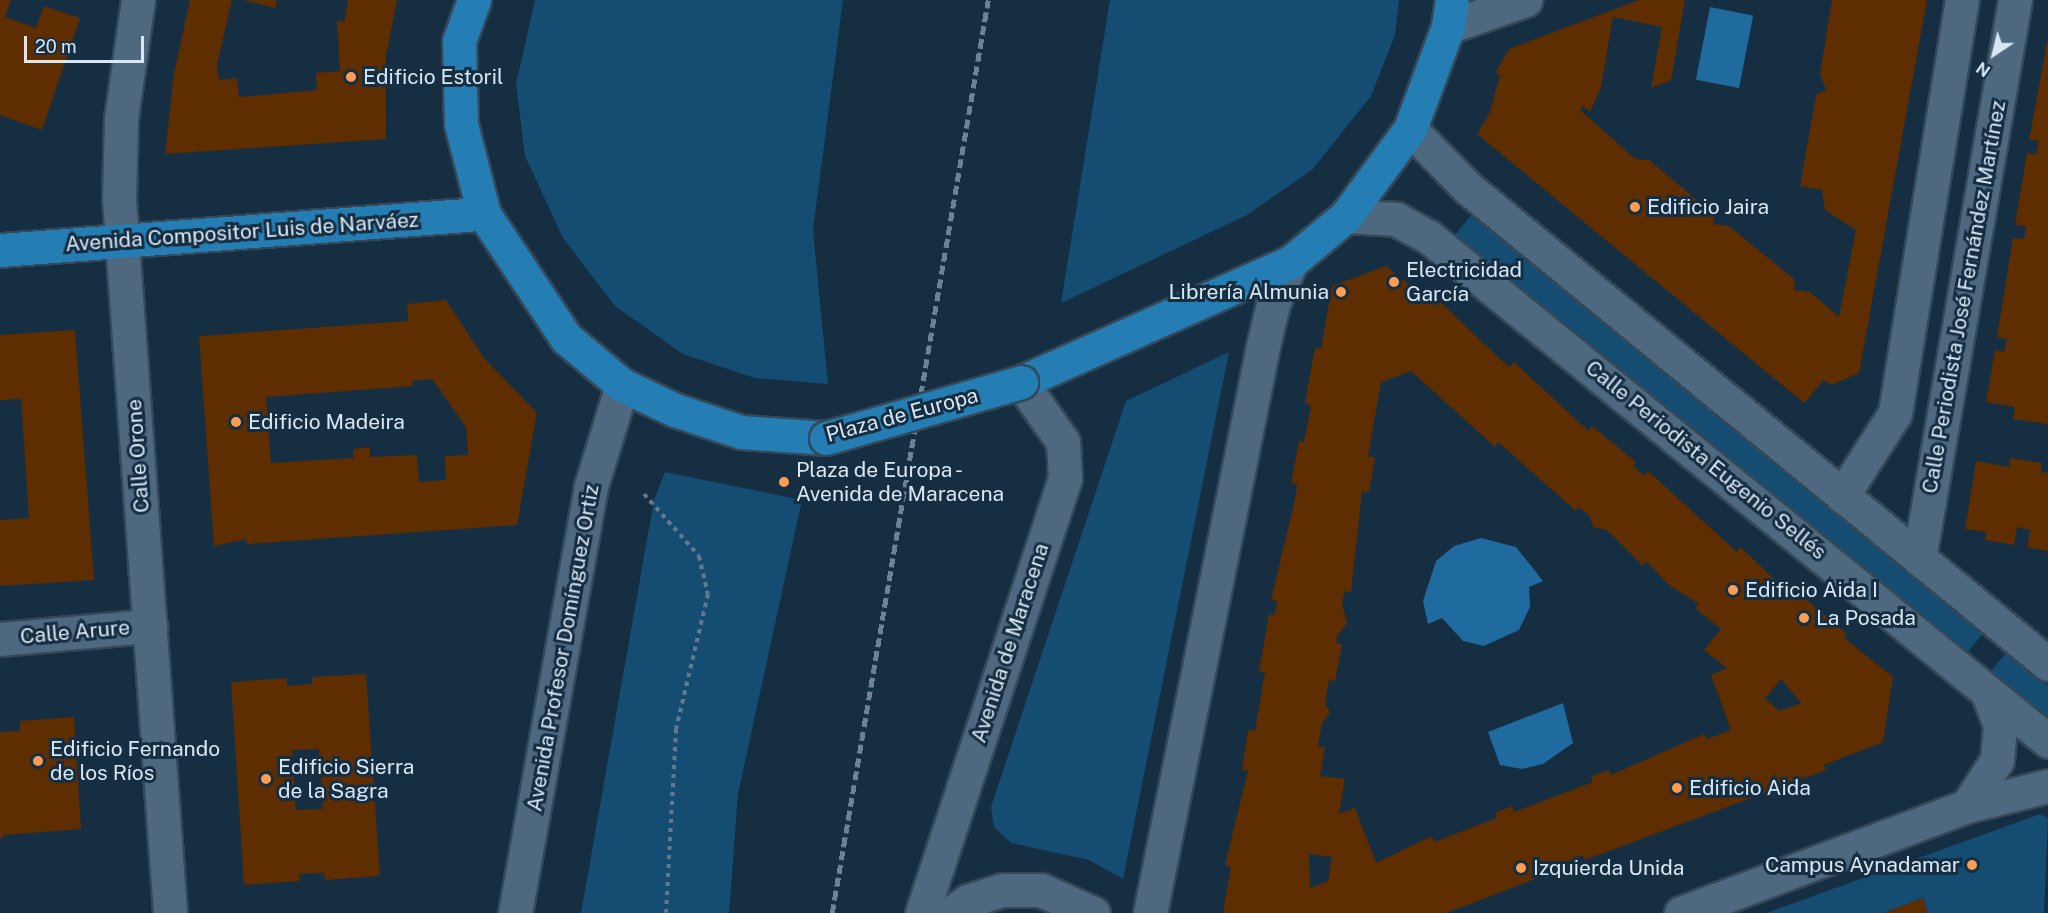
<!DOCTYPE html>
<html>
<head>
<meta charset="utf-8">
<style>
	body { margin:0 }
	#map { position:relative; width:2048px; height:913px; overflow:hidden; background:#152e42; font-family:"Public Sans",sans-serif }
	div>[style] { position:absolute }
	[style*='--x'] { left:calc(var(--x)*1px); top:calc(var(--y)*1px); width:calc(var(--w)*1px); rotate:calc(var(--a)*1deg) }
	.green>* { inset:0; background:#154c72; transform-origin:0 0 }
	.water>* { inset:0; background:#1f6a9e; transform-origin:0 0 }
	.building>* { inset:0; background:#5e2e00 }
	.path>* { height:4px; margin-top:-2px; transform-origin:0; background:repeating-linear-gradient(90deg,#64798b 0 4.5px,transparent 0 9px) }
	.roads { filter:drop-shadow(2px 0 #344859) drop-shadow(-2px 0 #344859) drop-shadow(0 2px #344859) drop-shadow(0 -2px #344859) }
	.street>* { height:33px; margin:-16.5px; padding:0 16.5px; transform-origin:16.5px; border-radius:16.5px; background:#4e697f }
	.secondary>* { height:33px; margin:-16.5px; padding:0 16.5px; transform-origin:16.5px; border-radius:16.5px; background:#4e697f }
	.primary>* { height:33px; margin:-16.5px; padding:0 16.5px; transform-origin:16.5px; border-radius:16.5px; background:#247eb4 }
	.rail>* { height:4.5px; margin-top:-2.25px; transform-origin:0; background:repeating-linear-gradient(90deg,#6e8293 0 9px,transparent 0 13.5px) }
	.bridges { filter:drop-shadow(2px 0 #344859) drop-shadow(-2px 0 #344859) drop-shadow(0 2px #344859) drop-shadow(0 -2px #344859) }
	.primary-bridge>* { height:33px; margin:-16.5px; padding:0 16.5px; transform-origin:16.5px; border-radius:16.5px; background:#247eb4 }
	.dots>* { width:16px; height:16px; translate:-50% -50%; box-sizing:border-box; border:3px solid #152e42; border-radius:50% }
	span { translate:-50% -50%; white-space:nowrap; text-align:center; line-height:1.15; -webkit-text-stroke:6px #152e42; paint-order:stroke }
	.poi-label { font-size:21px; color:#d8e7f4 }
	.left { translate:0 -50%; text-align:left }
	.right { translate:-100% -50%; text-align:right }
	.street-label { font-size:21px; color:#d8e7f4 }
	.north { position:absolute; left:1964px; top:24px; width:60px; height:60px; -webkit-text-stroke:4px #152e42; paint-order:stroke; rotate:215deg; font-size:16px; font-weight:700; line-height:24px; text-align:center; color:#d8e7f4 }
	.north::after { content:''; display:block; margin:auto; width:21px; height:27px; background:#d8e7f4; clip-path:polygon(50% 0,100% 100%,50% 72%,0 100%) }
	.scale { position:absolute; left:24px; top:36px; width:120px; height:27px; box-sizing:border-box; border:3px solid #d8e7f4; border-top:0; padding-left:8px; font-size:18px; line-height:21px; white-space:nowrap; color:#d8e7f4; -webkit-text-stroke:4px #152e42; paint-order:stroke }
</style>
</head>
<body>
<div id="map">
	<div class="green">
		<div style="clip-path:polygon(535px 0,843px 0,813px 230px,828px 384px,755px 378px,683px 354px,615px 306px,563px 238px,525px 156px,516px 84px)"></div>
		<div style="clip-path:polygon(1110px 0,1399px 0,1395px 35px,1371px 96px,1313px 169px,1247px 215px,1061px 303px)"></div>
		<div style="left:1472px;top:214px;width:661px;height:31px;rotate:39deg"></div>
		<div style="clip-path:polygon(1229px 352px,1123px 879px,1089px 860px,1011px 843px,994px 827px,991px 807px,1126px 401px)"></div>
		<div style="clip-path:polygon(665px 472px,802px 500px,738px 794px,729px 913px,581px 913px,654px 500px)"></div>
		<div style="clip-path:polygon(2007px 652px,2048px 686px,2048px 722px,1989px 673px)"></div>
		<div style="clip-path:polygon(2040px 814px,2048px 818px,2044px 913px,1928px 913px,1923px 898px,1883px 913px,1766px 913px)"></div>
	</div>
	<div class="water">
		<div style="left:1710px;top:7px;width:44px;height:74px;rotate:11deg"></div>
		<div style="clip-path:polygon(1481px 538px,1516px 547px,1543px 581px,1529px 587px,1530px 607px,1519px 630px,1484px 646px,1463px 641px,1442px 618px,1428px 624px,1423px 601px,1436px 561px,1454px 546px)"></div>
		<div style="clip-path:polygon(1563px 703px,1573px 743px,1543px 764px,1522px 769px,1500px 765px,1488px 732px)"></div>
	</div>
	<div class="building">
		<div style="clip-path:polygon(0 0,11px 0,5px 17px,36px 28px,44px 6px,80px 18px,42px 130px,0 115px)"></div>
		<div style="clip-path:polygon(190px 0,232px 0,217px 65px,219px 80px,237px 78px,239px 97px,317px 90px,316px 73px,340px 71px,337px 21px,344px 22px,348px 0,397px 0,386px 56px,386px 139px,165px 154px,174px 73px)"></div>
		<div style="clip-path:polygon(243px 0,277px 0,275px 8px)"></div>
		<div style="clip-path:polygon(1639px 0,1685px 0,1671px 80px,1651px 88px,1662px 27px,1613px 17px,1601px 87px,1590px 112px,1583px 106px,1580px 110px,1635px 159px,1649px 160px,1715px 215px,1713px 224px,1729px 226px,1795px 280px,1794px 290px,1810px 292px,1839px 317px,1856px 230px,1825px 210px,1822px 190px,1800px 186px,1816px 95px,1826px 90px,1820px 74px,1832px 0,1927px 0,1859px 373px,1831px 385px,1824px 380px,1804px 403px,1477px 134px,1490px 112px,1500px 75px,1496px 72px,1509px 49px)"></div>
		<div style="clip-path:polygon(2048px 37px,2048px 424px,2013px 419px,2015px 407px,1986px 402px,1995px 350px,2004px 352px,2007px 339px,1997px 337px,2013px 238px,2024px 239px,2026px 226px,2015px 225px,2027px 153px,2036px 155px,2039px 141px,2029px 140px)"></div>
		<div style="clip-path:polygon(evenodd,1386px 266px,1435px 306px,1439px 301px,1500px 359px,1510px 367px,1514px 362px,1588px 431px,1592px 426px,1636px 462px,1633px 466px,1644px 476px,1648px 471px,1737px 552px,1740px 547px,1798px 601px,1802px 596px,1847px 634px,1844px 638px,1893px 677px,1883px 742px,1824px 765px,1826px 770px,1585px 860px,1583px 855px,1570px 860px,1572px 865px,1446px 913px,1223px 913px,1231px 867px,1225px 865px,1248px 770px,1242px 770px,1248px 730px,1255px 731px,1265px 672px,1259px 671px,1269px 614px,1275px 615px,1277px 601px,1271px 600px,1296px 495px,1297px 484px,1291px 483px,1299px 441px,1304px 442px,1311px 406px,1305px 402px,1315px 348px,1321px 349px,1332px 286px,1386px 266px,1411px 371px,1495px 447px,1498px 442px,1576px 511px,1578px 507px,1589px 515px,1593px 527px,1607px 530px,1643px 566px,1646px 561px,1669px 585px,1699px 604px,1695px 608px,1721px 629px,1704px 650px,1727px 668px,1711px 675px,1731px 730px,1707px 739px,1704px 734px,1611px 775px,1609px 770px,1591px 776px,1593px 782px,1514px 812px,1512px 806px,1495px 813px,1497px 818px,1434px 842px,1432px 836px,1376px 863px,1355px 808px,1339px 814px,1345px 779px,1320px 776px,1325px 747px,1318px 746px,1322px 723px,1330px 713px,1325px 703px,1329px 680px,1335px 681px,1342px 644px,1336px 643px,1337px 636px,1347px 623px,1342px 604px,1344px 591px,1351px 592px,1362px 491px,1369px 492px,1375px 458px,1368px 456px,1381px 382px,1411px 371px,1386px 266px,1781px 679px,1801px 703px,1780px 711px,1765px 699px,1781px 679px,1386px 266px,1309px 854px,1332px 857px,1328px 881px,1310px 888px,1309px 854px)"></div>
		<div style="clip-path:polygon(evenodd,446px 300px,484px 358px,537px 413px,517px 525px,247px 544px,246px 539px,214px 546px,199px 336px,408px 321px,407px 304px,446px 300px,432px 379px,466px 427px,468px 455px,445px 456px,446px 480px,419px 482px,417px 455px,370px 457px,370px 447px,353px 449px,354px 458px,271px 463px,266px 397px,413px 386px,412px 381px,432px 379px)"></div>
		<div style="clip-path:polygon(75px 330px,94px 580px,0 586px,0 520px,29px 518px,21px 399px,0 400px,0 335px)"></div>
		<div style="clip-path:polygon(2010px 458px,2042px 463px,2041px 472px,2048px 473px,2048px 551px,2027px 547px,2030px 530px,2017px 527px,2014px 545px,1985px 540px,1986px 532px,1965px 529px,1976px 461px,2009px 467px)"></div>
		<div style="clip-path:polygon(evenodd,366px 674px,380px 876px,325px 880px,324px 873px,299px 874px,300px 881px,244px 885px,231px 682px,287px 678px,287px 686px,312px 684px,312px 677px,366px 674px,319px 749px,323px 809px,296px 810px,292px 750px,319px 749px)"></div>
		<div style="clip-path:polygon(74px 717px,81px 829px,3px 835px,0 841px,0 732px,20px 731px,20px 721px)"></div>
		<div style="clip-path:polygon(1923px 898px,1928px 913px,1884px 913px)"></div>
	</div>
	<div class="path">
		<div style="--x:644;--y:494;--w:83;--a:48.4"></div>
		<div style="--x:699;--y:556;--w:39;--a:77"></div>
		<div style="--x:708;--y:594;--w:139;--a:103.3"></div>
		<div style="--x:676;--y:729;--w:184;--a:93.1"></div>
	</div>
	<div class="roads">
		<div class="street">
			<div style="--x:138;--y:0;--w:119;--a:98.2"></div>
			<div style="--x:121;--y:118;--w:81;--a:91.4"></div>
			<div style="--x:119;--y:199;--w:716;--a:85.91"></div>
			<div style="--x:1448;--y:27;--w:82;--a:-19.3"></div>
			<div style="--x:0;--y:639;--w:151;--a:-5"></div>
		</div>
		<div class="secondary">
			<div style="--x:1410;--y:129;--w:84;--a:45.5"></div>
			<div style="--x:1469;--y:189;--w:749;--a:39.36"></div>
			<div style="--x:1346;--y:216;--w:50;--a:3.4"></div>
			<div style="--x:1396;--y:219;--w:38;--a:29"></div>
			<div style="--x:1429;--y:237;--w:798;--a:39.15"></div>
			<div style="--x:1842;--y:496;--w:98;--a:-57.4"></div>
			<div style="--x:1895;--y:413;--w:418;--a:-80.8"></div>
			<div style="--x:1919;--y:559;--w:567;--a:-80.26"></div>
			<div style="--x:1967;--y:806;--w:55;--a:-56.9"></div>
			<div style="--x:1997;--y:760;--w:35;--a:-85"></div>
			<div style="--x:2000;--y:725;--w:34;--a:-111"></div>
			<div style="--x:515;--y:913;--w:434;--a:-79.9"></div>
			<div style="--x:591;--y:486;--w:106;--a:-72.9"></div>
			<div style="--x:922;--y:913;--w:458;--a:-71.8"></div>
			<div style="--x:1065;--y:478;--w:36;--a:-93"></div>
			<div style="--x:1063;--y:442;--w:73;--a:-125"></div>
			<div style="--x:951;--y:913;--w:21;--a:-35"></div>
			<div style="--x:968;--y:901;--w:36;--a:-18"></div>
			<div style="--x:1002;--y:890;--w:39;--a:0"></div>
			<div style="--x:1041;--y:890;--w:57;--a:23.9"></div>
			<div style="--x:1150;--y:913;--w:578;--a:-78.73"></div>
			<div style="--x:1263;--y:346;--w:43;--a:-76.6"></div>
			<div style="--x:1273;--y:304;--w:46;--a:-66.8"></div>
			<div style="--x:1681;--y:913;--w:305;--a:-20.5"></div>
			<div style="--x:1967;--y:806;--w:83;--a:-13.9"></div>
		</div>
		<div class="primary">
			<div style="--x:474;--y:0;--w:44;--a:110.1"></div>
			<div style="--x:459;--y:41;--w:83;--a:88.6"></div>
			<div style="--x:461;--y:124;--w:93;--a:75.7"></div>
			<div style="--x:484;--y:214;--w:149;--a:56.5"></div>
			<div style="--x:566;--y:338;--w:73;--a:40"></div>
			<div style="--x:622;--y:385;--w:59;--a:25.3"></div>
			<div style="--x:675;--y:410;--w:70;--a:18.4"></div>
			<div style="--x:741;--y:432;--w:85;--a:4"></div>
			<div style="--x:0;--y:250;--w:485;--a:-4.3"></div>
			<div style="--x:1021;--y:382;--w:295;--a:-24"></div>
			<div style="--x:1291;--y:262;--w:72;--a:-39.9"></div>
			<div style="--x:1346;--y:216;--w:108;--a:-53.7"></div>
			<div style="--x:1410;--y:129;--w:109;--a:-69.6"></div>
			<div style="--x:1448;--y:27;--w:27;--a:-82"></div>
		</div>
	</div>
	<div class="rail">
		<div style="--x:832;--y:913;--w:926;--a:-80.3"></div>
	</div>
	<div class="bridges">
		<div class="primary-bridge">
			<div style="--x:826;--y:438;--w:203;--a:-16"></div>
		</div>
	</div>
	<div class="dots">
		<div style="left:351px;top:77px;background:#fc9d53"></div>
		<div style="left:1635px;top:207px;background:#fc9d53"></div>
		<div style="left:1394px;top:282px;background:#fc9d53"></div>
		<div style="left:1341px;top:292px;background:#fc9d53"></div>
		<div style="left:236px;top:422px;background:#fc9d53"></div>
		<div style="left:784px;top:482px;background:#fc9d53"></div>
		<div style="left:1733px;top:590px;background:#fc9d53"></div>
		<div style="left:1804px;top:618px;background:#fc9d53"></div>
		<div style="left:38px;top:761px;background:#fc9d53"></div>
		<div style="left:266px;top:779px;background:#fc9d53"></div>
		<div style="left:1677px;top:788px;background:#fc9d53"></div>
		<div style="left:1972px;top:865px;background:#fc9d53"></div>
		<div style="left:1521px;top:868px;background:#fc9d53"></div>
	</div>
	<div class="poi-label">
		<span class="left" style="left:363px;top:77px">Edificio Estoril</span>
		<span class="left" style="left:1647px;top:207px">Edificio Jaira</span>
		<span class="left" style="left:1406px;top:282px">Electricidad<br>García</span>
		<span class="right" style="left:1329px;top:292px">Librería Almunia</span>
		<span class="left" style="left:248px;top:422px">Edificio Madeira</span>
		<span class="left" style="left:796px;top:482px">Plaza de Europa -<br>Avenida de Maracena</span>
		<span class="left" style="left:1745px;top:590px">Edificio Aida I</span>
		<span class="left" style="left:1816px;top:618px">La Posada</span>
		<span class="left" style="left:50px;top:761px">Edificio Fernando<br>de los Ríos</span>
		<span class="left" style="left:278px;top:779px">Edificio Sierra<br>de la Sagra</span>
		<span class="left" style="left:1689px;top:788px">Edificio Aida</span>
		<span class="right" style="left:1960px;top:865px">Campus Aynadamar</span>
		<span class="left" style="left:1533px;top:868px">Izquierda Unida</span>
	</div>
	<div class="street-label">
		<span style="left:242px;top:232px;rotate:-4deg">Avenida Compositor Luis de Narváez</span>
		<span style="left:1964px;top:297px;rotate:-80deg">Calle Periodista José Fernández Martínez</span>
		<span style="left:902px;top:415px;rotate:-15deg">Plaza de Europa</span>
		<span style="left:138px;top:456px;rotate:-94deg">Calle Orone</span>
		<span style="left:1706px;top:460px;rotate:39deg">Calle Periodista Eugenio Sellés</span>
		<span style="left:75px;top:632px;rotate:-5deg">Calle Arure</span>
		<span style="left:1010px;top:643px;rotate:-72deg">Avenida de Maracena</span>
		<span style="left:563px;top:648px;rotate:-80deg">Avenida Profesor Domínguez Ortiz</span>
	</div>
	<div class="north">N</div>
	<div class="scale">20 m</div>
</div>
</body>
</html>
